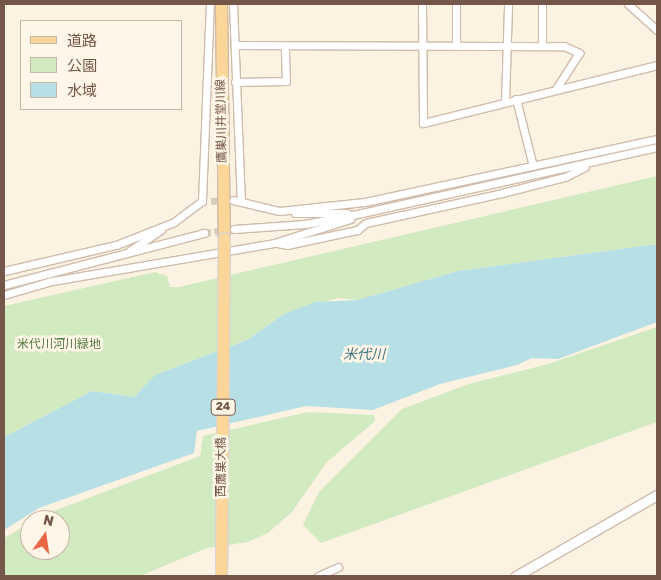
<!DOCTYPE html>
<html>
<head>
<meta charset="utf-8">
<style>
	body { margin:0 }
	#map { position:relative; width:661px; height:580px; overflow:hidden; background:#fcf2e2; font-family:Rubik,"Noto Sans JP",sans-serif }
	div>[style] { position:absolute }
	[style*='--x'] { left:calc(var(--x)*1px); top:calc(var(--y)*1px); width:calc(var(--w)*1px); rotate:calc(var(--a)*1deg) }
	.green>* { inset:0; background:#d2eac0 }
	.water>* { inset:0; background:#b6e0e6 }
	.minor-tunnel>* { height:7px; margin-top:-3.5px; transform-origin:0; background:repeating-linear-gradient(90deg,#dacbbc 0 7px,transparent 0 10.5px) }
	.roads { filter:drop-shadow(1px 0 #d0bbab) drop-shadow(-1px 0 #d0bbab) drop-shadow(0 1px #d0bbab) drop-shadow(0 -1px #d0bbab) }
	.minor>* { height:7px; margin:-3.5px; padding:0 3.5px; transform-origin:3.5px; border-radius:3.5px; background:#fff }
	.tertiary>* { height:9px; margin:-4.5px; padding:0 4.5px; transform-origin:4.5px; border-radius:4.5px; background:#fff }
	.primary>* { height:11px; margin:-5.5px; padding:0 5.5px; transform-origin:5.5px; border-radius:5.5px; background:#fcd699 }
	.bridges { filter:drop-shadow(1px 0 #dbd3cf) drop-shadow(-1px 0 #dbd3cf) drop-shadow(0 1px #dbd3cf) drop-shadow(0 -1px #dbd3cf) }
	.primary-bridge>* { height:11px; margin:-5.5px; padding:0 5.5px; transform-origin:5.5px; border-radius:5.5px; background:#fcd699 }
	span { translate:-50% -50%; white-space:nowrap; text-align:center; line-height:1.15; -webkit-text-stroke:5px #fff6e8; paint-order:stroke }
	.shield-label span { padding:1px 4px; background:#fff6e8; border:1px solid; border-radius:4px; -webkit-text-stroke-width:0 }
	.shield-label { font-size:11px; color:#745748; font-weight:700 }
	.street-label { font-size:12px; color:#745748 }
	.park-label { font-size:12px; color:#527a40 }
	.water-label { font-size:14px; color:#3f7781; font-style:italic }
	.frame { position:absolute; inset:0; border:5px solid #745748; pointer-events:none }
	.legend { position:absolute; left:20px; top:20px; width:162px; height:90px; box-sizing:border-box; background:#fff6e8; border:1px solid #c7b6a8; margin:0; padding:6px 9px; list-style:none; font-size:15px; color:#745748 }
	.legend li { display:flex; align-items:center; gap:10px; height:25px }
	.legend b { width:25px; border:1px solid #c7b6a8 }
	.north { position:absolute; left:20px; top:510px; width:50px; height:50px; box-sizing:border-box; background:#fff6e8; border:1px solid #c7b6a8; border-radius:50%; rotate:14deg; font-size:14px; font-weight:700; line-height:20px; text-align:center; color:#745748 }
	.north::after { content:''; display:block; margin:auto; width:18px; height:22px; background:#e86745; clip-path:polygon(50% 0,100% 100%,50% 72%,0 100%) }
</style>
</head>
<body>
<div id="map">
	<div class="green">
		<div style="clip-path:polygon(657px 176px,657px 244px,458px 271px,357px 300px,338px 298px,284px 314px,247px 340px,155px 375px,134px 397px,92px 391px,4px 437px,4px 306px,155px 272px,167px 276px,170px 287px,179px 287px)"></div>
		<div style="clip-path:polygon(657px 327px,657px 422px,321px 543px,303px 525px,319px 492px,402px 409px,469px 384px,548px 364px)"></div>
		<div style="clip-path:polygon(308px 412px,374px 415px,375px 421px,326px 463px,292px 512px,268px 533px,248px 542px,207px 548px,140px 576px,4px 576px,4px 538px,30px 523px,30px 550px,60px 550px,60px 520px,34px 520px,43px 515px,200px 456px,203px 436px)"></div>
	</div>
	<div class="water">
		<div style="clip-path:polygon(657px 244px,657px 322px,558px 359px,532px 358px,517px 365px,440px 384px,373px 410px,306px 406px,197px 431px,194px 453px,39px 508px,4px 530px,4px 437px,92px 391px,134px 397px,155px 375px,247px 340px,284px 314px,315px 302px,357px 300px,458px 271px)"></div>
	</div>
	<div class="minor-tunnel">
		<div style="--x:211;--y:201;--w:17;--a:-3"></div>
		<div style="--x:204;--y:233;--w:22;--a:-8"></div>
	</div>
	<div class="roads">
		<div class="minor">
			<div style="--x:233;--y:4;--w:198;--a:87.7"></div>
			<div style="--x:422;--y:4;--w:119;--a:89.5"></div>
			<div style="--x:423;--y:123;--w:241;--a:-13.9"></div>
			<div style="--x:542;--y:4;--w:42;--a:90"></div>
			<div style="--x:628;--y:4;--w:39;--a:42"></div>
			<div style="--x:235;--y:45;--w:329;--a:0.2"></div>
			<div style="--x:564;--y:46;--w:17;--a:25"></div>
			<div style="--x:579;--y:53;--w:43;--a:122.6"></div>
			<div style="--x:456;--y:46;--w:42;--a:-90"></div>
			<div style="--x:235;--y:82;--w:51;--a:-1.1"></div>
			<div style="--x:286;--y:81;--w:35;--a:-92"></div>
			<div style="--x:516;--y:99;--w:69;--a:75.8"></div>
			<div style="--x:505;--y:102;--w:98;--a:-88.2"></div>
			<div style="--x:233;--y:200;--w:47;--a:13.4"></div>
			<div style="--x:279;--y:211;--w:86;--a:-6"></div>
			<div style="--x:365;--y:202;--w:299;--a:-12.2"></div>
			<div style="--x:295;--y:213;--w:52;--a:0"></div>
			<div style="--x:234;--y:229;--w:71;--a:-4"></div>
			<div style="--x:305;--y:224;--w:58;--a:-10.9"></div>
			<div style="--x:362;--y:213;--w:302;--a:-12.6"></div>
			<div style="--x:277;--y:243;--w:10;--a:11"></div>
			<div style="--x:287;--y:245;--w:72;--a:-12.1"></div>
			<div style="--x:357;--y:230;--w:11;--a:-38"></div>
			<div style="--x:366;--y:223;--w:139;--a:-12.4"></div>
			<div style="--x:502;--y:193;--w:65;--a:-14.3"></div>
			<div style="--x:565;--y:177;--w:22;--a:-27"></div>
			<div style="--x:128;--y:252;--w:40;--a:-34"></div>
			<div style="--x:4;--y:271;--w:115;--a:-13.1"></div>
			<div style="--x:116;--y:245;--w:62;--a:-21.6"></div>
			<div style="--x:174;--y:222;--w:35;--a:-37"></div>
			<div style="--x:202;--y:201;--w:197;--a:-87.7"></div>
			<div style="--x:4;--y:285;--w:207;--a:-14.6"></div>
			<div style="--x:4;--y:295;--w:50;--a:-16.3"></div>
			<div style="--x:52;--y:281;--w:225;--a:-9.7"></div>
			<div style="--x:274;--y:243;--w:80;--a:-17.5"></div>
			<div style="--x:318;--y:576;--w:22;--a:-24"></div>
		</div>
		<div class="tertiary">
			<div style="--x:516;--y:576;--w:163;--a:-29.9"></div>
		</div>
		<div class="primary">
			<div style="--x:221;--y:4;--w:234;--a:89.3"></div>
		</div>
	</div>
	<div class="bridges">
		<div class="primary-bridge">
			<div style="--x:221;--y:576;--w:338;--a:-89.5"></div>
		</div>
	</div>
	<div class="shield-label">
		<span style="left:223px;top:407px">24</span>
	</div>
	<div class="street-label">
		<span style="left:222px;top:121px;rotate:-91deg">鷹巣川井堂川線</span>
		<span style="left:222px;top:467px;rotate:-90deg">西鷹巣大橋</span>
	</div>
	<div class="park-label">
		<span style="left:59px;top:345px">米代川河川緑地</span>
	</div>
	<div class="water-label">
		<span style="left:364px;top:355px">米代川</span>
	</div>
	<div class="frame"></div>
	<ul class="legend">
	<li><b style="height:6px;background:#fcd699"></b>道路</li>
	<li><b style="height:14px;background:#d2eac0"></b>公園</li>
	<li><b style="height:14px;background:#b6e0e6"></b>水域</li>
	</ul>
	<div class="north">N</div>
</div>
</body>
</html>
